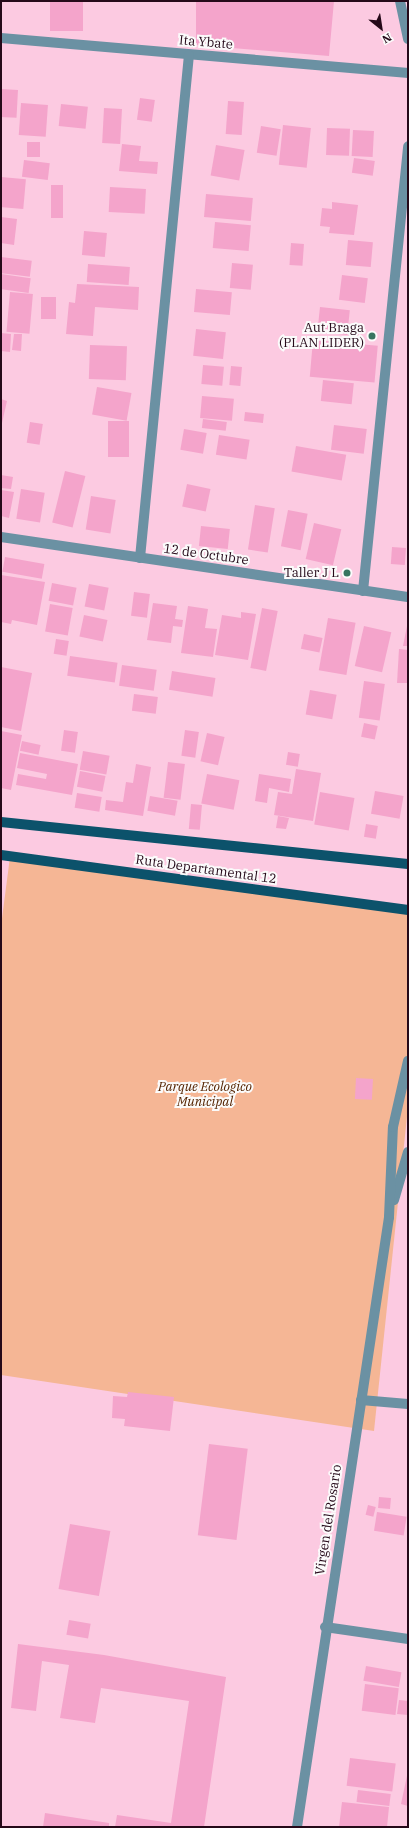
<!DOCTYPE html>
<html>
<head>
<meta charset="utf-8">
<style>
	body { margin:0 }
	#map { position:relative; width:409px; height:1828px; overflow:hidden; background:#fccae1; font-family:"IBM Plex Serif",serif }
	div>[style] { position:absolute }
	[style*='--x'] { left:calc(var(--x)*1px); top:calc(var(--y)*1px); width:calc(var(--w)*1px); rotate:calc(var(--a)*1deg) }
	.green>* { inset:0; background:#f5b695 }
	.building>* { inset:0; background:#f4a4cb; transform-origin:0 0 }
	.minor>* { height:10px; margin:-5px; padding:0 5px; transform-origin:5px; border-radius:5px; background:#6b91a3 }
	.major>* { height:10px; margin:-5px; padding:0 5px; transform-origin:5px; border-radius:5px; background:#0c526b }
	.dots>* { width:11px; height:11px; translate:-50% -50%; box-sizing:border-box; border:2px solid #fbfbfb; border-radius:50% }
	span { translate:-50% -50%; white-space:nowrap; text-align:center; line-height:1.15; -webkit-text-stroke:4px #fbfbfb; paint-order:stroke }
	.street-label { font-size:13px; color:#250919 }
	.poi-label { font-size:13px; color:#250919 }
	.right { translate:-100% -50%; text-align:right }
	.park-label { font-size:13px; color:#542301; font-style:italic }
	.frame { position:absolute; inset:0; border:2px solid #250919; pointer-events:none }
	.north { position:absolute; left:361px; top:8px; width:40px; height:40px; -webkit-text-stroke:3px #fbfbfb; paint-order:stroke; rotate:150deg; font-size:11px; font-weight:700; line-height:16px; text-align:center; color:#250919 }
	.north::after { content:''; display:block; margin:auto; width:14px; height:18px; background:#250919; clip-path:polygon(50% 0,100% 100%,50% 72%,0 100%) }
</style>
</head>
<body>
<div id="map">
	<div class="green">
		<div style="clip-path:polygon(10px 857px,408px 910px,408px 1107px,374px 1431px,1px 1375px,1px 926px)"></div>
	</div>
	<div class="building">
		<div style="left:50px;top:1px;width:33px;height:30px"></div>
		<div style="clip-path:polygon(196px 1px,334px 1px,329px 56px,196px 45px)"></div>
		<div style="left:1px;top:89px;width:17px;height:28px;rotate:3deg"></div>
		<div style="left:140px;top:98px;width:15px;height:22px;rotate:8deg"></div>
		<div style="left:228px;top:101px;width:16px;height:33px;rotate:4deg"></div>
		<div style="left:21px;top:103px;width:27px;height:32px;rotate:4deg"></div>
		<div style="left:61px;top:104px;width:27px;height:22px;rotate:6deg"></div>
		<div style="left:104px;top:108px;width:18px;height:35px;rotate:3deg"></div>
		<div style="left:283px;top:125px;width:28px;height:40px;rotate:6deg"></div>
		<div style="left:261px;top:126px;width:20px;height:27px;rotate:9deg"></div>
		<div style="left:327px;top:128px;width:23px;height:27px;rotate:2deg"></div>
		<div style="left:353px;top:130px;width:21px;height:26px;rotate:3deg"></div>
		<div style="left:27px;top:142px;width:13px;height:15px"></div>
		<div style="clip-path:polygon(122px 144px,141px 146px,139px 161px,158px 162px,157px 174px,119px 171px)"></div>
		<div style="left:216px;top:145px;width:29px;height:31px;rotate:10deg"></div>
		<div style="left:354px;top:158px;width:21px;height:15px;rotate:8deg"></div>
		<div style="left:24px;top:160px;width:26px;height:17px;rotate:7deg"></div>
		<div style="left:1px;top:177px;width:25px;height:30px;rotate:5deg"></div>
		<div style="left:51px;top:185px;width:12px;height:33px"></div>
		<div style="left:110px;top:187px;width:36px;height:25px;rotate:3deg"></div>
		<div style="left:206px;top:194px;width:47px;height:23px;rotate:5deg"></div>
		<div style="clip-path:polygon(332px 202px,358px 205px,354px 235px,329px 233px,330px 227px,320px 226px,322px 208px,332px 209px)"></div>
		<div style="clip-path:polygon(1px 217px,17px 219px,14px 245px,1px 243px)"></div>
		<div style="left:215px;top:222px;width:36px;height:26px;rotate:5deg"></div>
		<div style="left:84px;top:231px;width:23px;height:24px;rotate:5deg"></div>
		<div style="left:348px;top:240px;width:25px;height:25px;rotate:5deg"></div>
		<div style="left:291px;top:243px;width:13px;height:22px;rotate:4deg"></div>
		<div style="left:1px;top:257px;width:31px;height:16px;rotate:7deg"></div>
		<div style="left:232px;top:263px;width:21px;height:25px;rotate:5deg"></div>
		<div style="left:88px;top:264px;width:42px;height:18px;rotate:4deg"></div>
		<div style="left:1px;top:274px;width:30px;height:15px;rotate:8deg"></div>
		<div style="left:342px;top:275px;width:26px;height:25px;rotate:7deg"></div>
		<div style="clip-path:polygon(77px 284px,139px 287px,138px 310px,95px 307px,93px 336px,66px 334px,69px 302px,75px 303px)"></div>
		<div style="left:196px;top:289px;width:36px;height:23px;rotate:5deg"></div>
		<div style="left:10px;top:292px;width:23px;height:40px;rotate:5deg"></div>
		<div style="left:41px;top:297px;width:15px;height:22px"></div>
		<div style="left:320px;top:307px;width:30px;height:25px;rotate:6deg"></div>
		<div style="left:196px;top:329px;width:30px;height:27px;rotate:6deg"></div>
		<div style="clip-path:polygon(1px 333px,11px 334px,10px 352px,1px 351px)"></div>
		<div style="clip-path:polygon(14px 334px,22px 334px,21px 351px,12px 350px)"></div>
		<div style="left:313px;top:340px;width:65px;height:37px;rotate:5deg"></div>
		<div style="left:90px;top:345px;width:37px;height:34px;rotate:2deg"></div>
		<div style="left:203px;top:365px;width:21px;height:19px;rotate:5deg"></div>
		<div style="left:231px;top:366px;width:11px;height:19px;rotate:5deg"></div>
		<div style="left:323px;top:380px;width:31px;height:21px;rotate:6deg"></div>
		<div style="left:97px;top:387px;width:35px;height:28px;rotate:10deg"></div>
		<div style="left:202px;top:396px;width:32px;height:22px;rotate:5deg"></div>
		<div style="clip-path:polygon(1px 399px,7px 401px,2px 423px,1px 423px)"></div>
		<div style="left:245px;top:412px;width:19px;height:9px;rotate:6deg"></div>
		<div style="left:203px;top:419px;width:24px;height:9px;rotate:7deg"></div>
		<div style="left:108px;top:421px;width:21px;height:36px"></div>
		<div style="left:30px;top:422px;width:13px;height:21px;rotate:9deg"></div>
		<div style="left:334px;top:425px;width:33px;height:25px;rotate:7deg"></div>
		<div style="left:184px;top:429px;width:23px;height:21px;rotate:10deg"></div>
		<div style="left:219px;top:435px;width:31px;height:20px;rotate:9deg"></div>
		<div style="left:296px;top:446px;width:51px;height:26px;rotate:10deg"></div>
		<div style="left:65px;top:471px;width:21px;height:53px;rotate:14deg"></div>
		<div style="clip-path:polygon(1px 475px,13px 477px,11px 489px,1px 488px)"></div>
		<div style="left:187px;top:484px;width:24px;height:23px;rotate:12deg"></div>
		<div style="left:21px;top:489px;width:24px;height:30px;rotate:9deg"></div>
		<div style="clip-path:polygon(1px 490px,14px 492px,9px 518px,1px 516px)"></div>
		<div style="left:91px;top:496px;width:25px;height:34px;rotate:9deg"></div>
		<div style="left:255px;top:505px;width:20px;height:45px;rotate:9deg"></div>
		<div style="left:288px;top:510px;width:20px;height:37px;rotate:11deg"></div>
		<div style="left:314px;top:523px;width:28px;height:37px;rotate:13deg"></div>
		<div style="left:201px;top:526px;width:29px;height:20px;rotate:6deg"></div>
		<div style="left:392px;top:547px;width:14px;height:17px;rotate:4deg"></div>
		<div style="left:5px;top:557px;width:40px;height:15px;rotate:10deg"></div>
		<div style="clip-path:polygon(1px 575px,45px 582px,37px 625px,12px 620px,11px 624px,1px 622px)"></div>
		<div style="left:52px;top:583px;width:25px;height:18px;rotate:11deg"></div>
		<div style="left:89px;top:584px;width:20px;height:23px;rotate:11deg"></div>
		<div style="left:134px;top:592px;width:16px;height:24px;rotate:7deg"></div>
		<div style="clip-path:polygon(153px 603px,177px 606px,175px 619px,183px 620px,182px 627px,173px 626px,171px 643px,147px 640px)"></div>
		<div style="left:50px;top:604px;width:23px;height:28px;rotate:10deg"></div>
		<div style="clip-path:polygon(188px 606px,208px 609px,205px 628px,217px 629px,213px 657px,181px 653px)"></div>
		<div style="left:262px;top:608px;width:16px;height:61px;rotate:11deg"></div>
		<div style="clip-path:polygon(241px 612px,256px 614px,248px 660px,215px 655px,222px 615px,241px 618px)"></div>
		<div style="left:84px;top:615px;width:24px;height:22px;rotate:12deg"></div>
		<div style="left:328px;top:618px;width:28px;height:53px;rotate:10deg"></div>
		<div style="clip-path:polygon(408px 621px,408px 646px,403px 646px)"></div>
		<div style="left:364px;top:626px;width:28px;height:41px;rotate:13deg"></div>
		<div style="left:304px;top:634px;width:19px;height:15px;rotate:12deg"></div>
		<div style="left:56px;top:639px;width:13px;height:15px;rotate:9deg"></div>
		<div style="clip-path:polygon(399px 649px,408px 650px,408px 683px,397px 683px)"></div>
		<div style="left:70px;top:656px;width:48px;height:20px;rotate:8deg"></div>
		<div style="left:122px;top:665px;width:35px;height:21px;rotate:8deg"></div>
		<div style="clip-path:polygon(1px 667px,32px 673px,21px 731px,1px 727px)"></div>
		<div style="left:172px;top:671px;width:44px;height:19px;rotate:9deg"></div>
		<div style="left:364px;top:681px;width:21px;height:37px;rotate:8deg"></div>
		<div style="left:310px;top:690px;width:27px;height:25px;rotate:10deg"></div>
		<div style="left:134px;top:694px;width:24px;height:17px;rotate:7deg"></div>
		<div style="left:364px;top:723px;width:14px;height:14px;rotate:12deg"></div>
		<div style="left:64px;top:730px;width:14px;height:21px;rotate:8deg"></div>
		<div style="left:185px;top:730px;width:14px;height:26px;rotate:8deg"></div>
		<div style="clip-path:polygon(1px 731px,22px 735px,11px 790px,1px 788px)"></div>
		<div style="left:207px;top:733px;width:18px;height:29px;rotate:13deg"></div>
		<div style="left:22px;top:741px;width:19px;height:10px;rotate:12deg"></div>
		<div style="left:83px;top:751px;width:27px;height:19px;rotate:10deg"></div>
		<div style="left:288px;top:752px;width:12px;height:13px;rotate:9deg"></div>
		<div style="clip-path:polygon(20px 753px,78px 764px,72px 795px,16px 785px,18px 774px,46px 779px,47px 774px,17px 768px)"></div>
		<div style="left:168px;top:762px;width:17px;height:36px;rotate:7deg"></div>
		<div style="clip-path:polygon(136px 764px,151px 767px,143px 816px,105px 810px,106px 800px,123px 802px,126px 782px,133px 783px)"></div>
		<div style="clip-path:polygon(296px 769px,321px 773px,313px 821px,274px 815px,278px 792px,292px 794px)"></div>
		<div style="left:80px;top:771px;width:26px;height:16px;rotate:11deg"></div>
		<div style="left:207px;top:774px;width:33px;height:30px;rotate:11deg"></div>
		<div style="clip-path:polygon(259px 774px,291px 779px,289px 792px,269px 788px,267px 803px,255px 801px)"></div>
		<div style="left:375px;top:791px;width:29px;height:23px;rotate:10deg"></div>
		<div style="left:320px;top:792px;width:35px;height:33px;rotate:10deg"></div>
		<div style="left:77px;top:793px;width:25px;height:15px;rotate:9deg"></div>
		<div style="left:150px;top:796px;width:28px;height:15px;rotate:10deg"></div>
		<div style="left:191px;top:804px;width:11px;height:25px;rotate:5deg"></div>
		<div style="clip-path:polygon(278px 816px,289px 818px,286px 829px,276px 828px)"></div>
		<div style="left:366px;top:824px;width:12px;height:13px;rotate:9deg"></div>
		<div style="left:356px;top:1078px;width:17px;height:21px;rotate:3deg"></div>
		<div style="clip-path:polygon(128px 1392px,174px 1397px,170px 1431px,124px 1426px,125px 1419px,112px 1418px,113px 1396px,127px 1397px)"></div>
		<div style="left:209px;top:1444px;width:39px;height:92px;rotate:7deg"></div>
		<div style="left:379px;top:1497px;width:12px;height:11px;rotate:5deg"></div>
		<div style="left:368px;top:1505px;width:8px;height:10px;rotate:14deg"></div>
		<div style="left:377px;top:1512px;width:30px;height:19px;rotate:9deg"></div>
		<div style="left:70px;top:1524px;width:41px;height:66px;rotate:10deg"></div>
		<div style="left:69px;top:1620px;width:22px;height:15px;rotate:10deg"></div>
		<div style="clip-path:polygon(18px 1644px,104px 1655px,226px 1677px,204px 1827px,115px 1827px,117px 1815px,171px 1823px,189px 1701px,101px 1688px,95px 1723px,60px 1718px,69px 1665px,42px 1661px,36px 1711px,11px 1708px)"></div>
		<div style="left:366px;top:1666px;width:36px;height:15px;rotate:10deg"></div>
		<div style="left:365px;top:1684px;width:34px;height:27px;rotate:7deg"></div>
		<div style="clip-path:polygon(399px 1700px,408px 1701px,408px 1715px,397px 1714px)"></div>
		<div style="left:350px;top:1758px;width:46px;height:28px;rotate:7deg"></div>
		<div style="clip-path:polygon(408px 1771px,408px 1806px,401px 1804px)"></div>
		<div style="left:358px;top:1790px;width:33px;height:12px;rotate:7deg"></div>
		<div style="clip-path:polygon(342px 1802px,389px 1807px,387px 1827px,339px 1827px)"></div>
		<div style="clip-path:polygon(45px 1813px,109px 1823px,109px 1827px,43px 1827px)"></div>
	</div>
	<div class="minor">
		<div style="--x:400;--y:1;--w:39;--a:78"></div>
		<div style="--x:1;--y:38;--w:409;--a:4.9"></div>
		<div style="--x:1;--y:537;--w:411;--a:8.4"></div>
		<div style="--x:140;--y:558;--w:505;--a:-84.44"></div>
		<div style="--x:363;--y:591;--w:447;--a:-84.2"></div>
		<div style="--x:394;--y:1200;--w:50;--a:-73.7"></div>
		<div style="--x:361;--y:1400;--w:47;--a:4.9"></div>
		<div style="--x:325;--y:1627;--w:84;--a:8.2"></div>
		<div style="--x:297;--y:1827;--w:617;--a:-81.42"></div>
		<div style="--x:389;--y:1217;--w:90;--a:-87.5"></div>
		<div style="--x:393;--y:1127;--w:68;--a:-77.2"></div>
	</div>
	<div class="major">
		<div style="--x:1;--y:822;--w:409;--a:5.9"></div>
		<div style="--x:1;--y:855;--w:411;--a:7.7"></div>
	</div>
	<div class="dots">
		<div style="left:372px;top:336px;background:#387561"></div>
		<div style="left:347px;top:573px;background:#387561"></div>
	</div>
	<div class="street-label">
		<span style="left:206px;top:43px;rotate:5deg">Ita Ybate</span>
		<span style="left:206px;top:555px;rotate:8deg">12 de Octubre</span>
		<span style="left:206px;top:870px;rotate:8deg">Ruta Departamental 12</span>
		<span style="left:329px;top:1520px;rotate:-81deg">Virgen del Rosario</span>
	</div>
	<div class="poi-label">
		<span class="right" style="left:364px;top:336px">Aut Braga<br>(PLAN LIDER)</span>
		<span class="right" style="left:339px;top:573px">Taller J L</span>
	</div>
	<div class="park-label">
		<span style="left:205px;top:1095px">Parque Ecologico<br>Municipal</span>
	</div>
	<div class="frame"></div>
	<div class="north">N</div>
</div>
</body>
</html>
